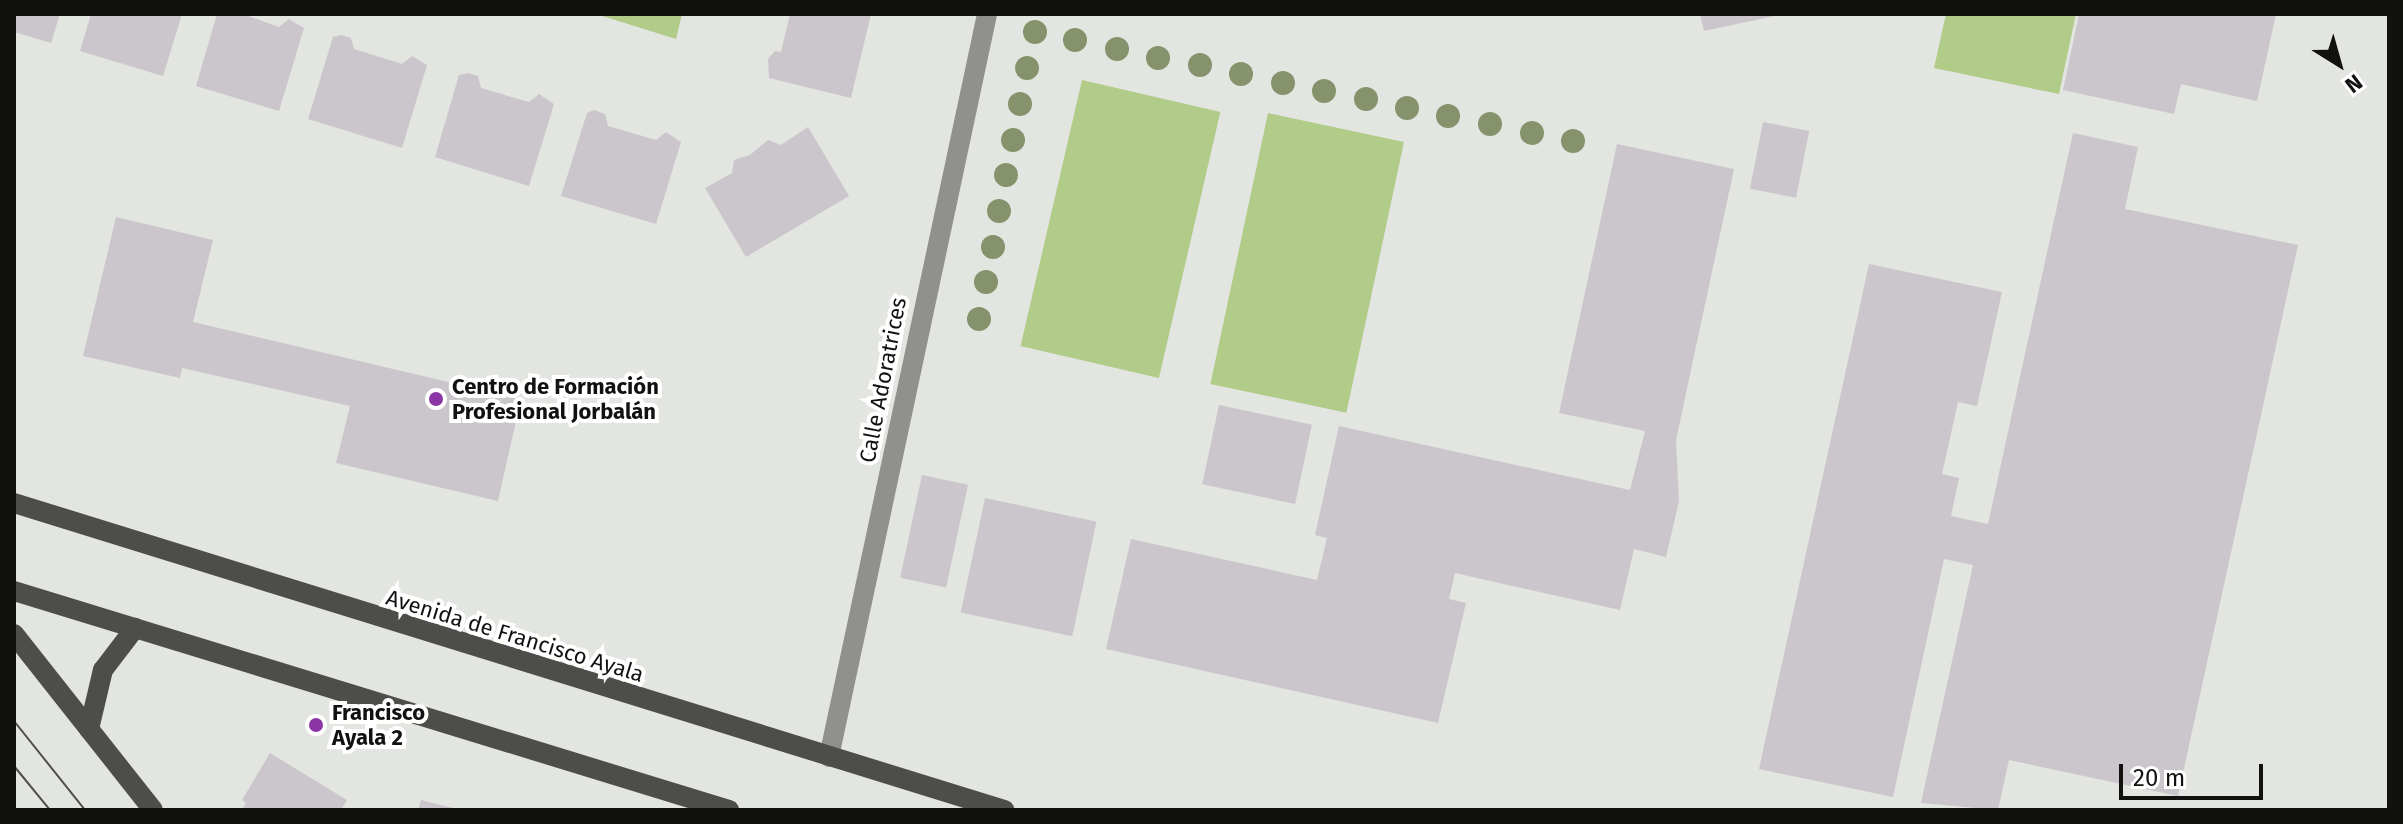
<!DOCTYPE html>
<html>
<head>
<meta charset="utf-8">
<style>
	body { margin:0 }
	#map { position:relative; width:2403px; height:824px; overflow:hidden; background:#e3e5e0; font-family:"Fira Sans",sans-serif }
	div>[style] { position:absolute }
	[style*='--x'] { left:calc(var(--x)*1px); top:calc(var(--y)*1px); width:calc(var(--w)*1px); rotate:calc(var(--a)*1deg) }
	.green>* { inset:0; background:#b1cb89; transform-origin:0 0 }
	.building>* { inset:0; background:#cac6cb; transform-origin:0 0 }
	.minor>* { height:20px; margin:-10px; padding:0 10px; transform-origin:10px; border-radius:10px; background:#90918f }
	.major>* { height:20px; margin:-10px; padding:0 10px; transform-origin:10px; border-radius:10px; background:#4d4e4a }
	.tram>* { height:2px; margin:-1px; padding:0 1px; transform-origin:1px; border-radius:1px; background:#4e4f4c }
	.trees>* { width:24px; height:24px; margin:-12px; border-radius:50%; background:#86926b }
	.dots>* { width:22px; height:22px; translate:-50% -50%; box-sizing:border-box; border:4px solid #fff; border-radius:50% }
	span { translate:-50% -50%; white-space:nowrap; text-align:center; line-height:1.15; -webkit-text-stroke:8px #fff; paint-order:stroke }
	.street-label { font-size:22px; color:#111210 }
	.poi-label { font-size:22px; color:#111210; font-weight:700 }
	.left { translate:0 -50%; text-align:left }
	.frame { position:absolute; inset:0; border:16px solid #111210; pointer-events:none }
	.north { position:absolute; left:2299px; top:24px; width:80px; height:80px; -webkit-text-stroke:6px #fff; paint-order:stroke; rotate:143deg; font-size:22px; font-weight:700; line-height:32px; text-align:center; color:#111210 }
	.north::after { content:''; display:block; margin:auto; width:28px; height:36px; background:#111210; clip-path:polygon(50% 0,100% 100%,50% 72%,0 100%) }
	.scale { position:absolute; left:2119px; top:764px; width:144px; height:36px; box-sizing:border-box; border:4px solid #111210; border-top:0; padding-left:10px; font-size:24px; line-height:28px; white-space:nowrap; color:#111210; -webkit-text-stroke:6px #fff; paint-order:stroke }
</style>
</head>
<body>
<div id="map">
	<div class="green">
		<div style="clip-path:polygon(596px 14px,682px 14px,676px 39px)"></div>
		<div style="clip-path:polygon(1946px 14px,2076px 14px,2059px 94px,1934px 68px)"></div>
		<div style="left:1082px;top:80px;width:142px;height:273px;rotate:13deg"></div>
		<div style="left:1268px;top:113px;width:139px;height:277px;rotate:12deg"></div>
	</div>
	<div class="building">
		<div style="clip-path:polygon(14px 14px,60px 14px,51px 43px,14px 32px)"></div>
		<div style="clip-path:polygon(91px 14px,182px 14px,163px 76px,80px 51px)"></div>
		<div style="clip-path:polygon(217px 14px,243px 14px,279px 27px,289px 19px,304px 28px,279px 111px,196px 86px)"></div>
		<div style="clip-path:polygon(790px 14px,871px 14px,851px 98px,769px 78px,768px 59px,775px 51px,781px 52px)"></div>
		<div style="clip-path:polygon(1700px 14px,1779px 14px,1779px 15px,1704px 31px)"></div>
		<div style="clip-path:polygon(2079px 14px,2276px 14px,2257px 101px,2181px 84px,2174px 114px,2063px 90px)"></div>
		<div style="clip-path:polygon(341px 35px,351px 38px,354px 49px,402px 64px,412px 56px,427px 65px,402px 148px,308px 119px,333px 37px)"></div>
		<div style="clip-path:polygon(468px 73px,478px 76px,481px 88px,529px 102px,539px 94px,554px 104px,529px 186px,435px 157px,459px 75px)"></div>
		<div style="clip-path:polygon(594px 110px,605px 114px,608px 126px,656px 140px,666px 132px,681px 142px,656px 224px,561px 196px,587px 113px)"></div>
		<div style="left:1763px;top:122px;width:47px;height:68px;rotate:11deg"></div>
		<div style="clip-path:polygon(808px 127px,849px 196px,746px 257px,705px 188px,732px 173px,734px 160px,750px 155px,768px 140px,781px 145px)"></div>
		<div style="clip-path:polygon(2073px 133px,2138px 147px,2125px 209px,2298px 245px,2178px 796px,2009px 760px,1998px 810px,1921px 803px,1973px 565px,1944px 559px,1893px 797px,1759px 769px,1869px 264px,2002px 292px,1977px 406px,1958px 402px,1942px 474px,1959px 478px,1951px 516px,1988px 524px)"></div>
		<div style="clip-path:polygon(1617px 144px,1734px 169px,1676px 440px,1679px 501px,1666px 557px,1634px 549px,1620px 610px,1455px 573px,1449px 599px,1466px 603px,1438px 723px,1106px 649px,1131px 539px,1317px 580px,1327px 538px,1315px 535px,1339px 426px,1630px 490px,1645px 431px,1559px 413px)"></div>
		<div style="clip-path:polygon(116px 217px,213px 240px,193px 322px,521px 399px,498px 501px,336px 463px,350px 406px,182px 368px,180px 378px,83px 356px)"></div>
		<div style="left:1219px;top:405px;width:95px;height:81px;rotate:12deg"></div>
		<div style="left:922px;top:475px;width:47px;height:105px;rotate:12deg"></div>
		<div style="left:985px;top:498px;width:114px;height:117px;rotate:12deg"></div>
		<div style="clip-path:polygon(270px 753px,347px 800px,341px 810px,242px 810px,246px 803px,242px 800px)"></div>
		<div style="clip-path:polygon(421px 800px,457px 809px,457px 810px,418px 810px)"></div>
	</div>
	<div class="minor">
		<div style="--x:829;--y:757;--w:760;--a:-77.99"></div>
	</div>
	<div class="major">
		<div style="--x:14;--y:503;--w:1037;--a:17.23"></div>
		<div style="--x:14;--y:591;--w:748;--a:17.03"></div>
		<div style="--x:14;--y:634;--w:224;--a:51.7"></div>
		<div style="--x:89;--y:729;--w:61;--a:-76.7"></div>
		<div style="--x:103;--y:670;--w:53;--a:-52.7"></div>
	</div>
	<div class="tram">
		<div style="--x:14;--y:721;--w:114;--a:51.4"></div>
		<div style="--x:14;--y:766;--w:57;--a:50.7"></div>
	</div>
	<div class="trees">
		<div style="left:1035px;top:32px"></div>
		<div style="left:1075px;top:40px"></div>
		<div style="left:1117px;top:49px"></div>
		<div style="left:1158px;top:58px"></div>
		<div style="left:1200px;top:65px"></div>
		<div style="left:1027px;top:68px"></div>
		<div style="left:1241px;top:74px"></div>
		<div style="left:1283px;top:83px"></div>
		<div style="left:1324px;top:91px"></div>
		<div style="left:1366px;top:99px"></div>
		<div style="left:1020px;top:104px"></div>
		<div style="left:1407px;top:108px"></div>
		<div style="left:1448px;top:116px"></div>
		<div style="left:1490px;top:124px"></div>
		<div style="left:1532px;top:133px"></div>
		<div style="left:1013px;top:140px"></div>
		<div style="left:1573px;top:141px"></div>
		<div style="left:1006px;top:175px"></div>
		<div style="left:999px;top:211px"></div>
		<div style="left:993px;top:247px"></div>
		<div style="left:986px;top:282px"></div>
		<div style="left:979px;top:319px"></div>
	</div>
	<div class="dots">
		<div style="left:436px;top:399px;background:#8b36a4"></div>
		<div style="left:316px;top:725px;background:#8b36a4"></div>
	</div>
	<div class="street-label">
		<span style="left:883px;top:380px;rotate:-79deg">Calle Adoratrices</span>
		<span style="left:515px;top:636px;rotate:17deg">Avenida de Francisco Ayala</span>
	</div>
	<div class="poi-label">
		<span class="left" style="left:452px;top:399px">Centro de Formación<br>Profesional Jorbalán</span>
		<span class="left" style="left:332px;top:725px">Francisco<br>Ayala 2</span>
	</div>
	<div class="frame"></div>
	<div class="north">N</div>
	<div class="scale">20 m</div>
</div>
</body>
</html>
